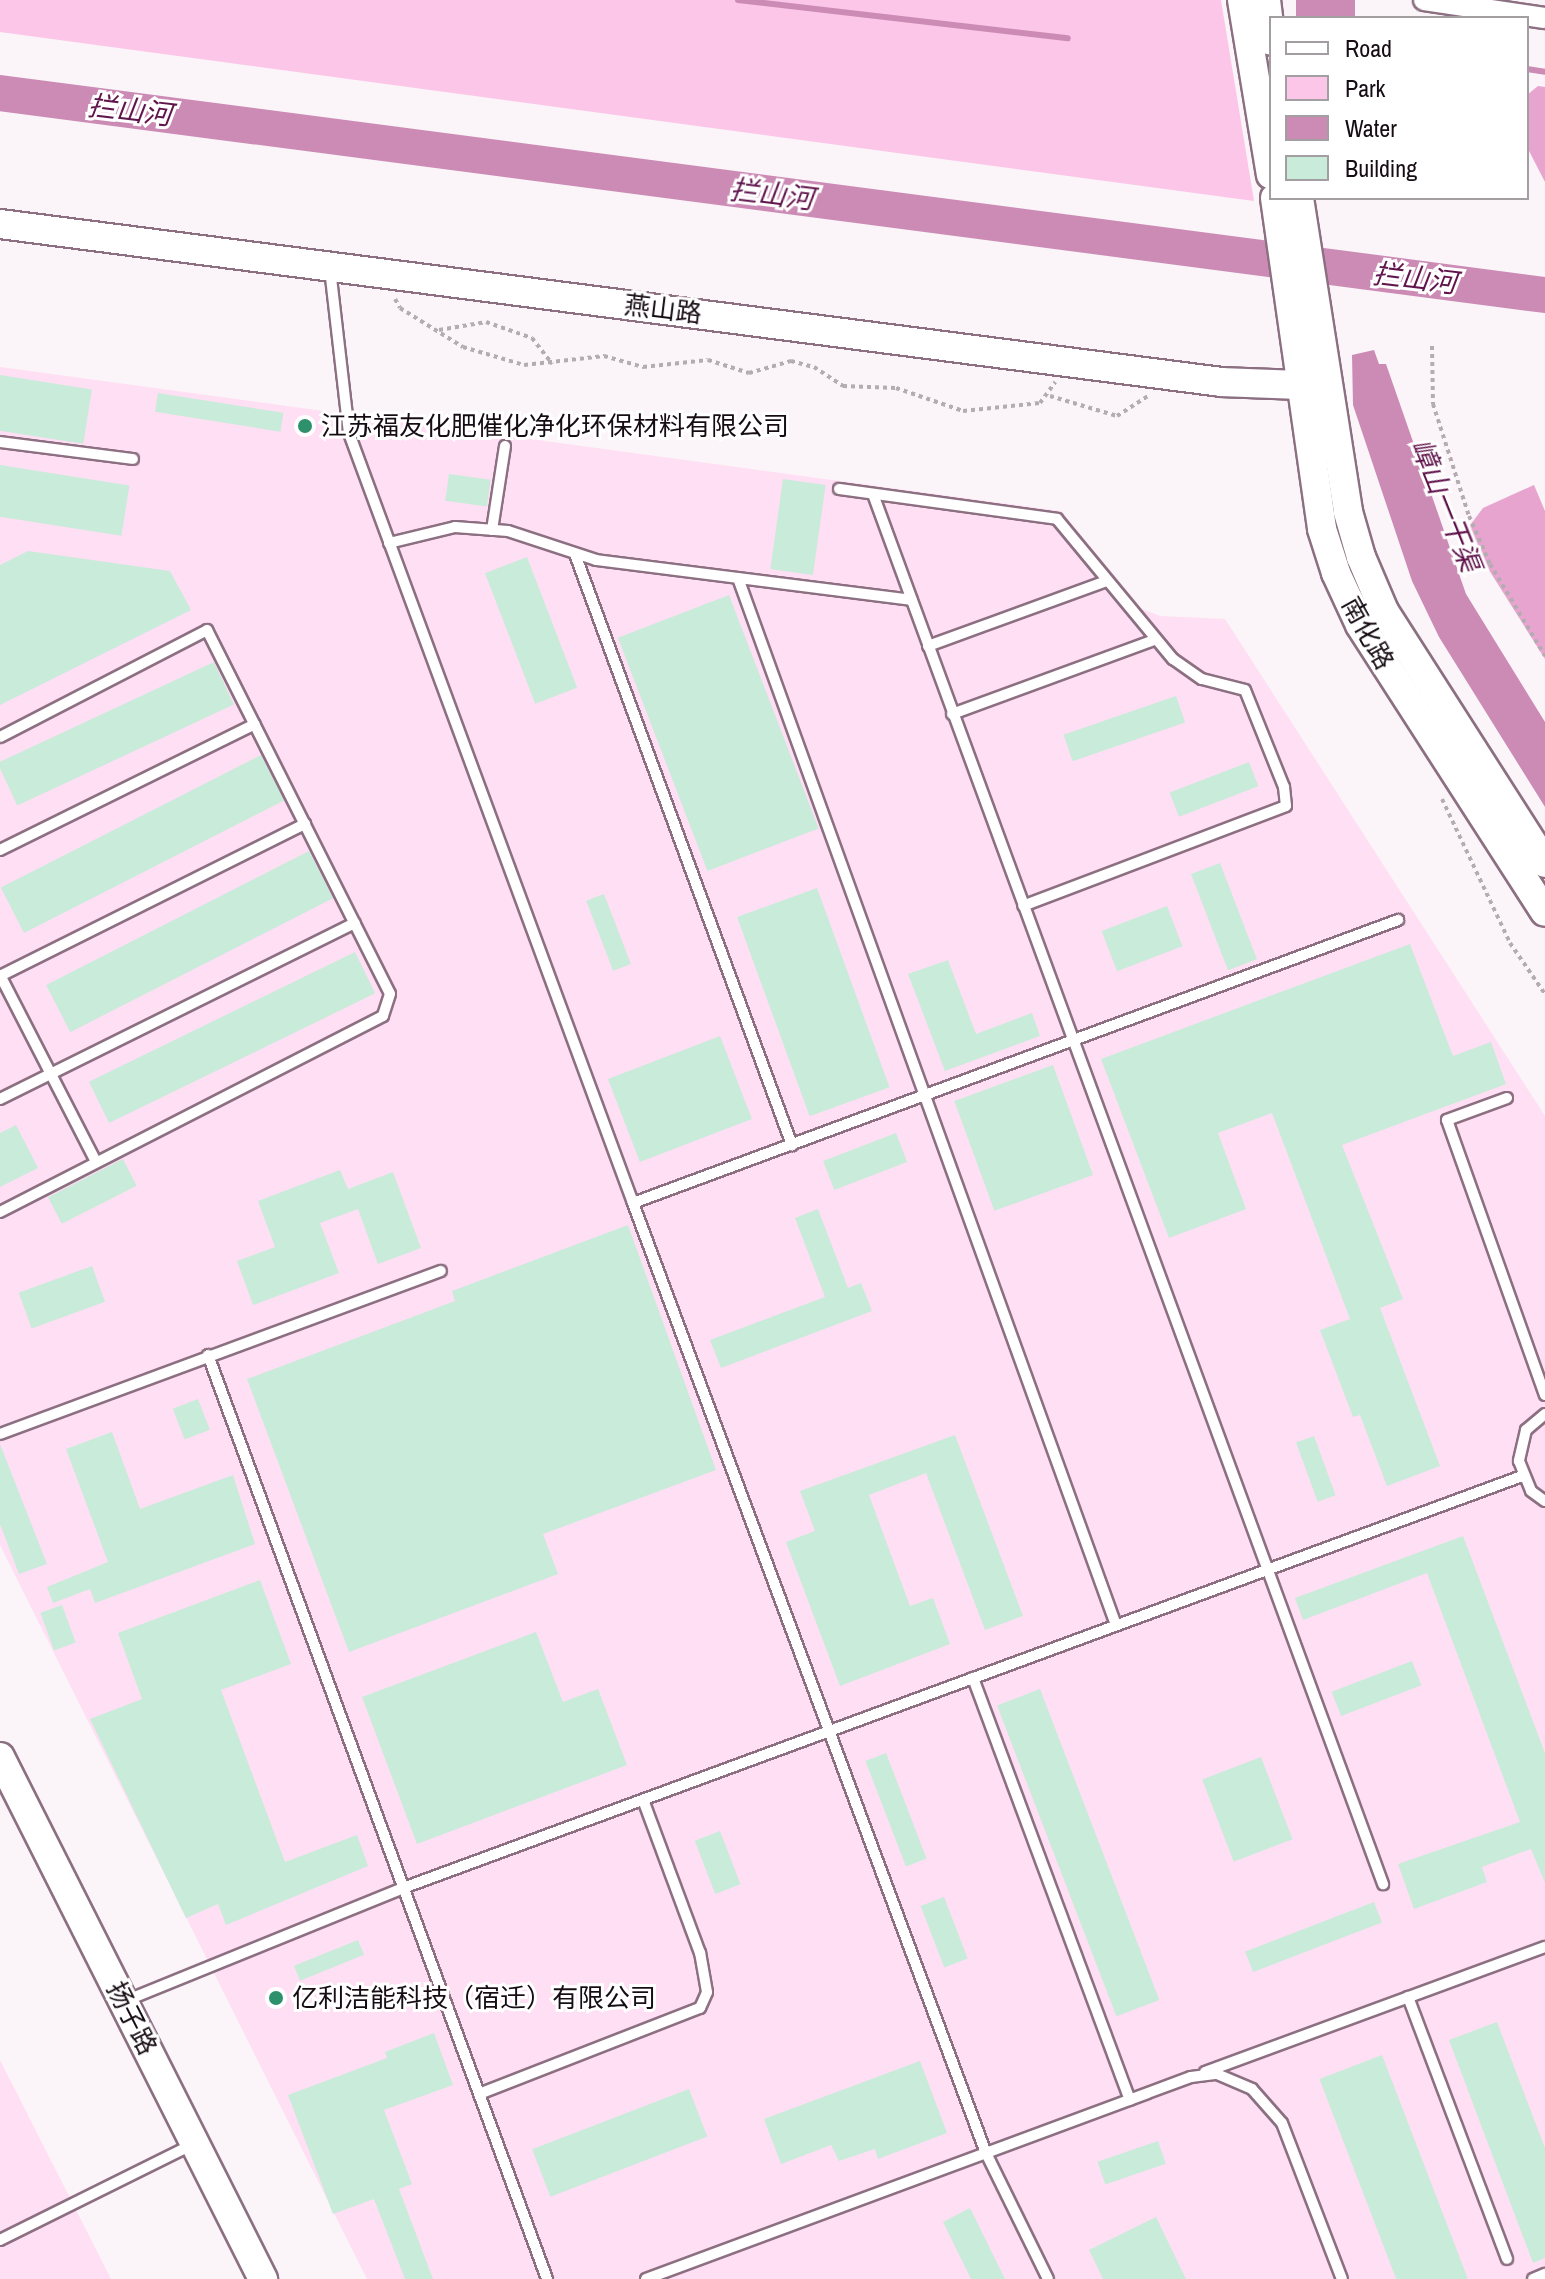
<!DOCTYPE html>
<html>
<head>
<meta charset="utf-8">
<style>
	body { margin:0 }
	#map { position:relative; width:1545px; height:2279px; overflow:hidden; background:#fbf4f8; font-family:"Archivo Narrow","Noto Sans SC",sans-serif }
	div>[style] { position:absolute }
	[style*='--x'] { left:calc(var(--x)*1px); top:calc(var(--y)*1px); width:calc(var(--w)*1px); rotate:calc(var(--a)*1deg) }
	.built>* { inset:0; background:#ffdff3 }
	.green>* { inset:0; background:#fcc6e8 }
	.forest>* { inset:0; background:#e6a4cf }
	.water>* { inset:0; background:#cb8bb5; transform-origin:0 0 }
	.stream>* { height:6px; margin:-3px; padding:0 3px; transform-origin:3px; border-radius:3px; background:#cb8bb5 }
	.river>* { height:36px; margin:-18px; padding:0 18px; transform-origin:18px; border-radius:18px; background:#cb8bb5 }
	.building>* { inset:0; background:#c8ebda; transform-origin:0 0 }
	.path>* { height:4px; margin-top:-2px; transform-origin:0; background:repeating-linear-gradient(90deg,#b4acb1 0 4px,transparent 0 8px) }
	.roads { filter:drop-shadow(2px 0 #8c7082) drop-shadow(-2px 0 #8c7082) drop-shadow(0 2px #8c7082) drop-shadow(0 -2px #8c7082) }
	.lane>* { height:10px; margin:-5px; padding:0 5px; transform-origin:5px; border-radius:5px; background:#fff }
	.street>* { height:20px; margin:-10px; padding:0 10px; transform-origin:10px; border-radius:10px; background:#fff }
	.secondary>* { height:28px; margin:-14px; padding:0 14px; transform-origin:14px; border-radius:14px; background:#fff }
	.dots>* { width:22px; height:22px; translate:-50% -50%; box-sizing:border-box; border:4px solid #fff; border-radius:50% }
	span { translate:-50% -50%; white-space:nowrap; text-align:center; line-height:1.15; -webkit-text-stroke:6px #fff; paint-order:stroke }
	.street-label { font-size:26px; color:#160c13 }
	.poi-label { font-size:26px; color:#160c13 }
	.left { translate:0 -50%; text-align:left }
	.water-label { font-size:28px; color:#60144c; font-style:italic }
	.legend { position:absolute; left:1269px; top:16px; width:260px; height:184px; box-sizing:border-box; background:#fff; border:2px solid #a29ea1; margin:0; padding:10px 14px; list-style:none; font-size:24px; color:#160c13 }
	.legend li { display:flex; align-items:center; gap:16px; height:40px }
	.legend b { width:40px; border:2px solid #a29ea1 }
</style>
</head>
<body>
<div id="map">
	<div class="built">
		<div style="clip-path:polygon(0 367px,1061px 511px,1142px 609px,1160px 616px,1225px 619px,1545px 1116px,1545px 2279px,367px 2279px,0 1545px)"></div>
		<div style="clip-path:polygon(0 2060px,111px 2279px,0 2279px)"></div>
	</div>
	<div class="green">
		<div style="clip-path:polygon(0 0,1221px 0,1254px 201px,0 32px)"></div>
	</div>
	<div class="forest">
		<div style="clip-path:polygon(1538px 86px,1545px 87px,1545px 182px,1527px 147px,1527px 95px)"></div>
		<div style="clip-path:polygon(1534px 485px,1545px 511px,1545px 659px,1465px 532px,1483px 508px)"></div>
	</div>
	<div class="water">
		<div style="left:1296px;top:0;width:59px;height:18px"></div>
		<div style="clip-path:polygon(1374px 350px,1379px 364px,1386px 364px,1466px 594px,1545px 722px,1545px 807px,1439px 637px,1412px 581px,1353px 405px,1352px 355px)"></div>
	</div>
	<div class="stream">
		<div style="--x:738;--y:0;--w:332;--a:6.6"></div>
		<div style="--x:1527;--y:69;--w:18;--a:9"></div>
	</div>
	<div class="river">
		<div style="--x:0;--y:93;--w:1558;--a:7.45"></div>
	</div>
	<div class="building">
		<div style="left:0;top:375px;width:93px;height:55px;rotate:9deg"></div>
		<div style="left:158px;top:393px;width:127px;height:19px;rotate:9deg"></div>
		<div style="left:0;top:465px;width:131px;height:51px;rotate:9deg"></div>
		<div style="left:449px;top:474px;width:42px;height:27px;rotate:8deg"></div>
		<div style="left:783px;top:479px;width:43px;height:91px;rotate:8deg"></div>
		<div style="clip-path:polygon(28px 551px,170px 571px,191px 610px,0 705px,0 565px)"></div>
		<div style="left:527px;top:557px;width:140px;height:45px;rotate:69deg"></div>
		<div style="left:729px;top:595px;width:250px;height:119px;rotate:69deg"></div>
		<div style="left:214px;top:662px;width:47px;height:239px;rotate:65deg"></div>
		<div style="left:1176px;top:696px;width:28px;height:119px;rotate:71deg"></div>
		<div style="left:261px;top:755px;width:51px;height:292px;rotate:63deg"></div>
		<div style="left:1249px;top:762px;width:26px;height:85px;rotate:69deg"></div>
		<div style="left:309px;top:851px;width:53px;height:295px;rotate:63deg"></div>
		<div style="left:1220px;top:863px;width:103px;height:31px;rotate:69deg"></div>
		<div style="left:817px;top:888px;width:212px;height:85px;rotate:70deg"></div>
		<div style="left:604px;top:894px;width:75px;height:19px;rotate:69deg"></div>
		<div style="left:1167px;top:906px;width:43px;height:70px;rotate:69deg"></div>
		<div style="clip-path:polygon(1410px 944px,1453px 1056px,1491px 1042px,1506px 1084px,1342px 1145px,1403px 1299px,1380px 1308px,1440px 1466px,1387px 1486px,1360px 1415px,1353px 1417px,1320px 1330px,1350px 1319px,1272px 1113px,1218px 1133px,1246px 1209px,1169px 1238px,1101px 1059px)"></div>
		<div style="left:355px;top:952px;width:46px;height:296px;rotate:64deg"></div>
		<div style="clip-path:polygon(948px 960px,976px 1034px,1032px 1013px,1040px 1036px,945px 1071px,908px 974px)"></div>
		<div style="left:720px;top:1036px;width:89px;height:120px;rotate:69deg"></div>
		<div style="left:1053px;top:1065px;width:117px;height:105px;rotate:70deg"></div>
		<div style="clip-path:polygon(16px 1125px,38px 1168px,0 1187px,0 1133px)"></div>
		<div style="left:896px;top:1133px;width:31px;height:78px;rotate:69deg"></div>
		<div style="left:123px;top:1159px;width:30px;height:84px;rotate:63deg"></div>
		<div style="clip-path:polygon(340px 1170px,348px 1189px,393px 1172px,421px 1248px,378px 1264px,358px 1209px,320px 1223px,339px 1273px,253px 1305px,237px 1261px,275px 1247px,258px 1201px)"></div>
		<div style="clip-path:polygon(818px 1209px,848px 1288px,861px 1283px,872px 1311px,721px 1368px,710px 1340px,825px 1297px,795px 1218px)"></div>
		<div style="clip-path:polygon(628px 1225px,716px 1470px,543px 1534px,558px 1574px,349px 1652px,247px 1379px,455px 1301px,452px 1291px)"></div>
		<div style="left:92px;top:1266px;width:38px;height:78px;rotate:70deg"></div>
		<div style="left:198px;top:1399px;width:33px;height:27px;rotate:69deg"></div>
		<div style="clip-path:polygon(112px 1432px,140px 1509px,233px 1475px,255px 1544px,95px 1603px,90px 1589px,53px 1603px,47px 1587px,108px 1562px,66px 1449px)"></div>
		<div style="clip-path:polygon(955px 1435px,1023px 1616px,985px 1630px,926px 1473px,869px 1495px,910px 1606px,933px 1598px,950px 1644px,840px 1686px,786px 1542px,815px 1531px,800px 1491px)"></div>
		<div style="left:1314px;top:1436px;width:63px;height:19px;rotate:70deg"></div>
		<div style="clip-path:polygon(0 1444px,47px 1564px,19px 1574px,0 1524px)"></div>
		<div style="clip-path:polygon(1463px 1536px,1545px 1753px,1545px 1883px,1531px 1849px,1482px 1867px,1487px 1882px,1414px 1909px,1398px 1864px,1520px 1822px,1427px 1573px,1303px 1620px,1295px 1598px)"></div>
		<div style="clip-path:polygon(260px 1580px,291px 1664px,221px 1690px,285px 1862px,357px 1835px,368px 1866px,226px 1925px,218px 1904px,186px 1918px,90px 1719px,142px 1699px,118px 1633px)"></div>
		<div style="left:62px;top:1605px;width:40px;height:23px;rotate:70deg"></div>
		<div style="clip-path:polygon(536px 1632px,563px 1702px,598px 1689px,627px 1765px,417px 1844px,362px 1697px)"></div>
		<div style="left:1412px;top:1661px;width:26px;height:86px;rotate:69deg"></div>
		<div style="left:1040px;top:1689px;width:333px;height:46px;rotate:69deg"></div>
		<div style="left:886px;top:1753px;width:113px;height:22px;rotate:69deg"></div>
		<div style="left:1261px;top:1757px;width:88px;height:63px;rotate:69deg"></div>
		<div style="left:720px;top:1831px;width:57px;height:27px;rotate:69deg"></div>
		<div style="left:944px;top:1897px;width:66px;height:25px;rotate:69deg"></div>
		<div style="left:1374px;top:1902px;width:22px;height:138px;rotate:69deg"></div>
		<div style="left:358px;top:1940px;width:16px;height:69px;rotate:68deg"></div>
		<div style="clip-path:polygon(1497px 2022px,1545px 2148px,1545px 2258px,1533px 2263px,1449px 2040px)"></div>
		<div style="clip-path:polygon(434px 2033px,453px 2085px,384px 2110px,412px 2184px,399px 2189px,433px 2279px,405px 2279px,374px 2199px,333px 2214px,288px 2095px,387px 2058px,385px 2052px)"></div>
		<div style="left:1382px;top:2055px;width:239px;height:67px;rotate:69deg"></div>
		<div style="clip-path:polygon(920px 2061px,947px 2133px,878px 2159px,875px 2149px,839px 2161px,831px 2145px,781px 2164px,764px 2119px)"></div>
		<div style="left:689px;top:2089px;width:51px;height:168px;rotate:69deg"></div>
		<div style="left:1158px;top:2141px;width:24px;height:64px;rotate:71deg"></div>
		<div style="clip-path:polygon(970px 2208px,1005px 2279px,971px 2279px,943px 2222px)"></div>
		<div style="clip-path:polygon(1156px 2217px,1186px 2279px,1103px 2279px,1089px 2250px)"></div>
	</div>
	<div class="path">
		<div style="--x:395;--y:299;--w:10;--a:61"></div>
		<div style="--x:400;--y:308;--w:74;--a:31.8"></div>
		<div style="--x:463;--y:347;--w:64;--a:16.4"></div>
		<div style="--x:524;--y:365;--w:81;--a:-6.4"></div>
		<div style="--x:604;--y:356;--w:41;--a:15.8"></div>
		<div style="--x:643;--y:367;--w:65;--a:-6.1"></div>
		<div style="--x:708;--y:360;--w:43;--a:17.6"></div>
		<div style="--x:749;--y:373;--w:44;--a:-15.9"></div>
		<div style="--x:791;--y:361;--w:24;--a:15"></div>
		<div style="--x:814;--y:367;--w:35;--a:33"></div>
		<div style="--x:843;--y:386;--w:53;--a:2.2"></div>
		<div style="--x:896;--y:388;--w:71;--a:18.9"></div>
		<div style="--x:963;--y:411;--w:77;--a:-5.9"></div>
		<div style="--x:1040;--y:403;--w:26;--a:-54"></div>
		<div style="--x:439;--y:330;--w:48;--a:-9.7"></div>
		<div style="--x:486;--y:322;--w:49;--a:19.2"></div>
		<div style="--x:532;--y:338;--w:33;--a:52"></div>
		<div style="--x:1432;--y:346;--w:58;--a:89"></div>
		<div style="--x:1433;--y:404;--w:118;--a:72.2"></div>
		<div style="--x:1469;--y:516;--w:52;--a:66.4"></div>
		<div style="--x:1490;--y:564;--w:107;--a:59.1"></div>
		<div style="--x:1050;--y:396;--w:70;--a:16.6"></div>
		<div style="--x:1117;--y:416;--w:38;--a:-33"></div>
		<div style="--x:1442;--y:799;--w:159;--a:64.7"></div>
		<div style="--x:1510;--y:943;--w:62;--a:55.5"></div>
	</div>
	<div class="roads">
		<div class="lane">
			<div style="--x:330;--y:269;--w:165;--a:83.4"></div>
			<div style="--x:349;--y:433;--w:821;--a:69.75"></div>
			<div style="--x:633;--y:1203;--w:816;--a:-20.3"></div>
			<div style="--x:0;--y:442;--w:134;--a:7.3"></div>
			<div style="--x:839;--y:489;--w:220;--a:7.8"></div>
			<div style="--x:1057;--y:519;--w:182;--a:50.4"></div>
			<div style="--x:1173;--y:659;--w:35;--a:35"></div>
			<div style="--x:1202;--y:679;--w:44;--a:14.3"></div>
			<div style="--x:1245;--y:690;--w:105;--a:68.1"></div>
			<div style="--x:1284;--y:787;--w:19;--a:84"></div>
			<div style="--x:1286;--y:806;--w:281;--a:159.2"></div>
			<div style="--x:873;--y:494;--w:1481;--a:69.85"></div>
			<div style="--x:492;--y:530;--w:85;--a:-81.2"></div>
			<div style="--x:389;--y:543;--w:68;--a:-13.6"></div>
			<div style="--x:455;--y:527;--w:53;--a:4.3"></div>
			<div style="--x:508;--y:531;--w:93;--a:18.2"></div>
			<div style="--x:596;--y:560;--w:318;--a:7.2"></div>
			<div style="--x:575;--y:554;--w:630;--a:69.84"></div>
			<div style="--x:738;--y:578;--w:1113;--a:70.15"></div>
			<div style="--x:928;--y:646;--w:190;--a:-20"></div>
			<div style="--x:952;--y:714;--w:215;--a:-20.1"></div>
			<div style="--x:0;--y:737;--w:233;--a:-27.3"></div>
			<div style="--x:207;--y:630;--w:407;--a:63.3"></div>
			<div style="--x:390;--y:994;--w:23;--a:108"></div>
			<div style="--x:383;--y:1016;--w:430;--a:152.9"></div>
			<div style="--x:0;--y:850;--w:284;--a:-26.3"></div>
			<div style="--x:0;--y:975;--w:210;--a:62.8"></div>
			<div style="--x:0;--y:976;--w:341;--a:-26.5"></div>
			<div style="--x:1507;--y:1098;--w:64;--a:159.9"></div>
			<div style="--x:1447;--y:1120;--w:292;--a:70.4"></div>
			<div style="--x:0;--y:1099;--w:396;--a:-26.4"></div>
			<div style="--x:633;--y:1203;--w:1013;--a:69.62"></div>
			<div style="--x:986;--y:2153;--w:140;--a:63.8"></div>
			<div style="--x:208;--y:1355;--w:984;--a:69.85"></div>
			<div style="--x:1545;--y:1414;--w:25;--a:140"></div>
			<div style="--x:1526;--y:1430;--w:32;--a:103"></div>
			<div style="--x:1519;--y:1461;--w:32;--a:68"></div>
			<div style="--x:1531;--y:1491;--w:17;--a:36"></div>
			<div style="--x:0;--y:1434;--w:470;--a:-20.3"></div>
			<div style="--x:973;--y:1678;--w:450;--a:69.6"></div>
			<div style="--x:1408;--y:1997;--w:280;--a:69.3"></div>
			<div style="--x:125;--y:2001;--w:300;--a:-22.1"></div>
			<div style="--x:403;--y:1888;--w:1192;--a:-20.21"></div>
			<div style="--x:1205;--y:2072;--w:362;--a:-20.2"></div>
			<div style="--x:479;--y:2094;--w:237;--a:-21.3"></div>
			<div style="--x:700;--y:2008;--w:17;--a:-66"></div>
			<div style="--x:707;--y:1992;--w:40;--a:-100"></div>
			<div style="--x:700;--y:1953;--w:163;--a:-110.4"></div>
			<div style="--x:0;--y:2240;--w:216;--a:-26.4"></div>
			<div style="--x:646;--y:2279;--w:581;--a:-20.34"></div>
			<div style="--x:1191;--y:2077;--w:26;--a:-7"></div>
			<div style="--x:1217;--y:2074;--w:38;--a:23"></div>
			<div style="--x:1252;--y:2089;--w:45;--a:48.6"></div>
			<div style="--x:1282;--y:2123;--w:167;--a:69"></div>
			<div style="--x:1533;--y:2279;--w:13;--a:-23"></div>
		</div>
		<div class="street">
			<div style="--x:1424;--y:0;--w:122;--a:8.5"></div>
		</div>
		<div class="secondary">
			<div style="--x:1242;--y:0;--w:177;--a:80.6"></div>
			<div style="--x:1266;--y:0;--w:41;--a:83"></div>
			<div style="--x:1275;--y:198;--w:334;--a:81.9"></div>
			<div style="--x:1322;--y:529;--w:46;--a:72.3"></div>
			<div style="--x:1336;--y:573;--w:57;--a:65.2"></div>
			<div style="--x:1360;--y:625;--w:341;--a:57.2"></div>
			<div style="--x:1299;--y:198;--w:318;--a:81.1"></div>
			<div style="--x:1348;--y:512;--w:47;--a:73.9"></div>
			<div style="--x:1361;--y:557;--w:59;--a:66.9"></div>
			<div style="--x:1384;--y:611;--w:299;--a:57.4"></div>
			<div style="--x:0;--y:224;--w:1231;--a:7.37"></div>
			<div style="--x:1221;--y:382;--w:105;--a:2.2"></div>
			<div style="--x:0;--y:1757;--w:585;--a:63.26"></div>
		</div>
	</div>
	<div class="dots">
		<div style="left:305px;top:426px;background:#2d916c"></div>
		<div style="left:276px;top:1998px;background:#2d916c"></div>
	</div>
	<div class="street-label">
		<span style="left:663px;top:309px;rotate:7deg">燕山路</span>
		<span style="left:1368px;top:633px;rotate:61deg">南化路</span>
		<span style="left:132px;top:2018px;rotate:63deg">扬子路</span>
	</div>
	<div class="poi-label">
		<span class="left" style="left:321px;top:426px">江苏福友化肥催化净化环保材料有限公司</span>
		<span class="left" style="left:292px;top:1998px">亿利洁能科技（宿迁）有限公司</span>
	</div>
	<div class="water-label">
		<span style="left:130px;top:110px;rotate:7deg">拦山河</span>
		<span style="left:772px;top:194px;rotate:7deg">拦山河</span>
		<span style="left:1415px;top:278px;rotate:7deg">拦山河</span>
		<span style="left:1446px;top:505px;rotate:68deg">嶂山一干渠</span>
	</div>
	<ul class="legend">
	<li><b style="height:10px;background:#fff"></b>Road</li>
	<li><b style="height:22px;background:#fcc6e8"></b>Park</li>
	<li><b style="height:22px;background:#cb8bb5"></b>Water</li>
	<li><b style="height:22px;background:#c8ebda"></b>Building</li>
	</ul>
</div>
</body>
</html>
